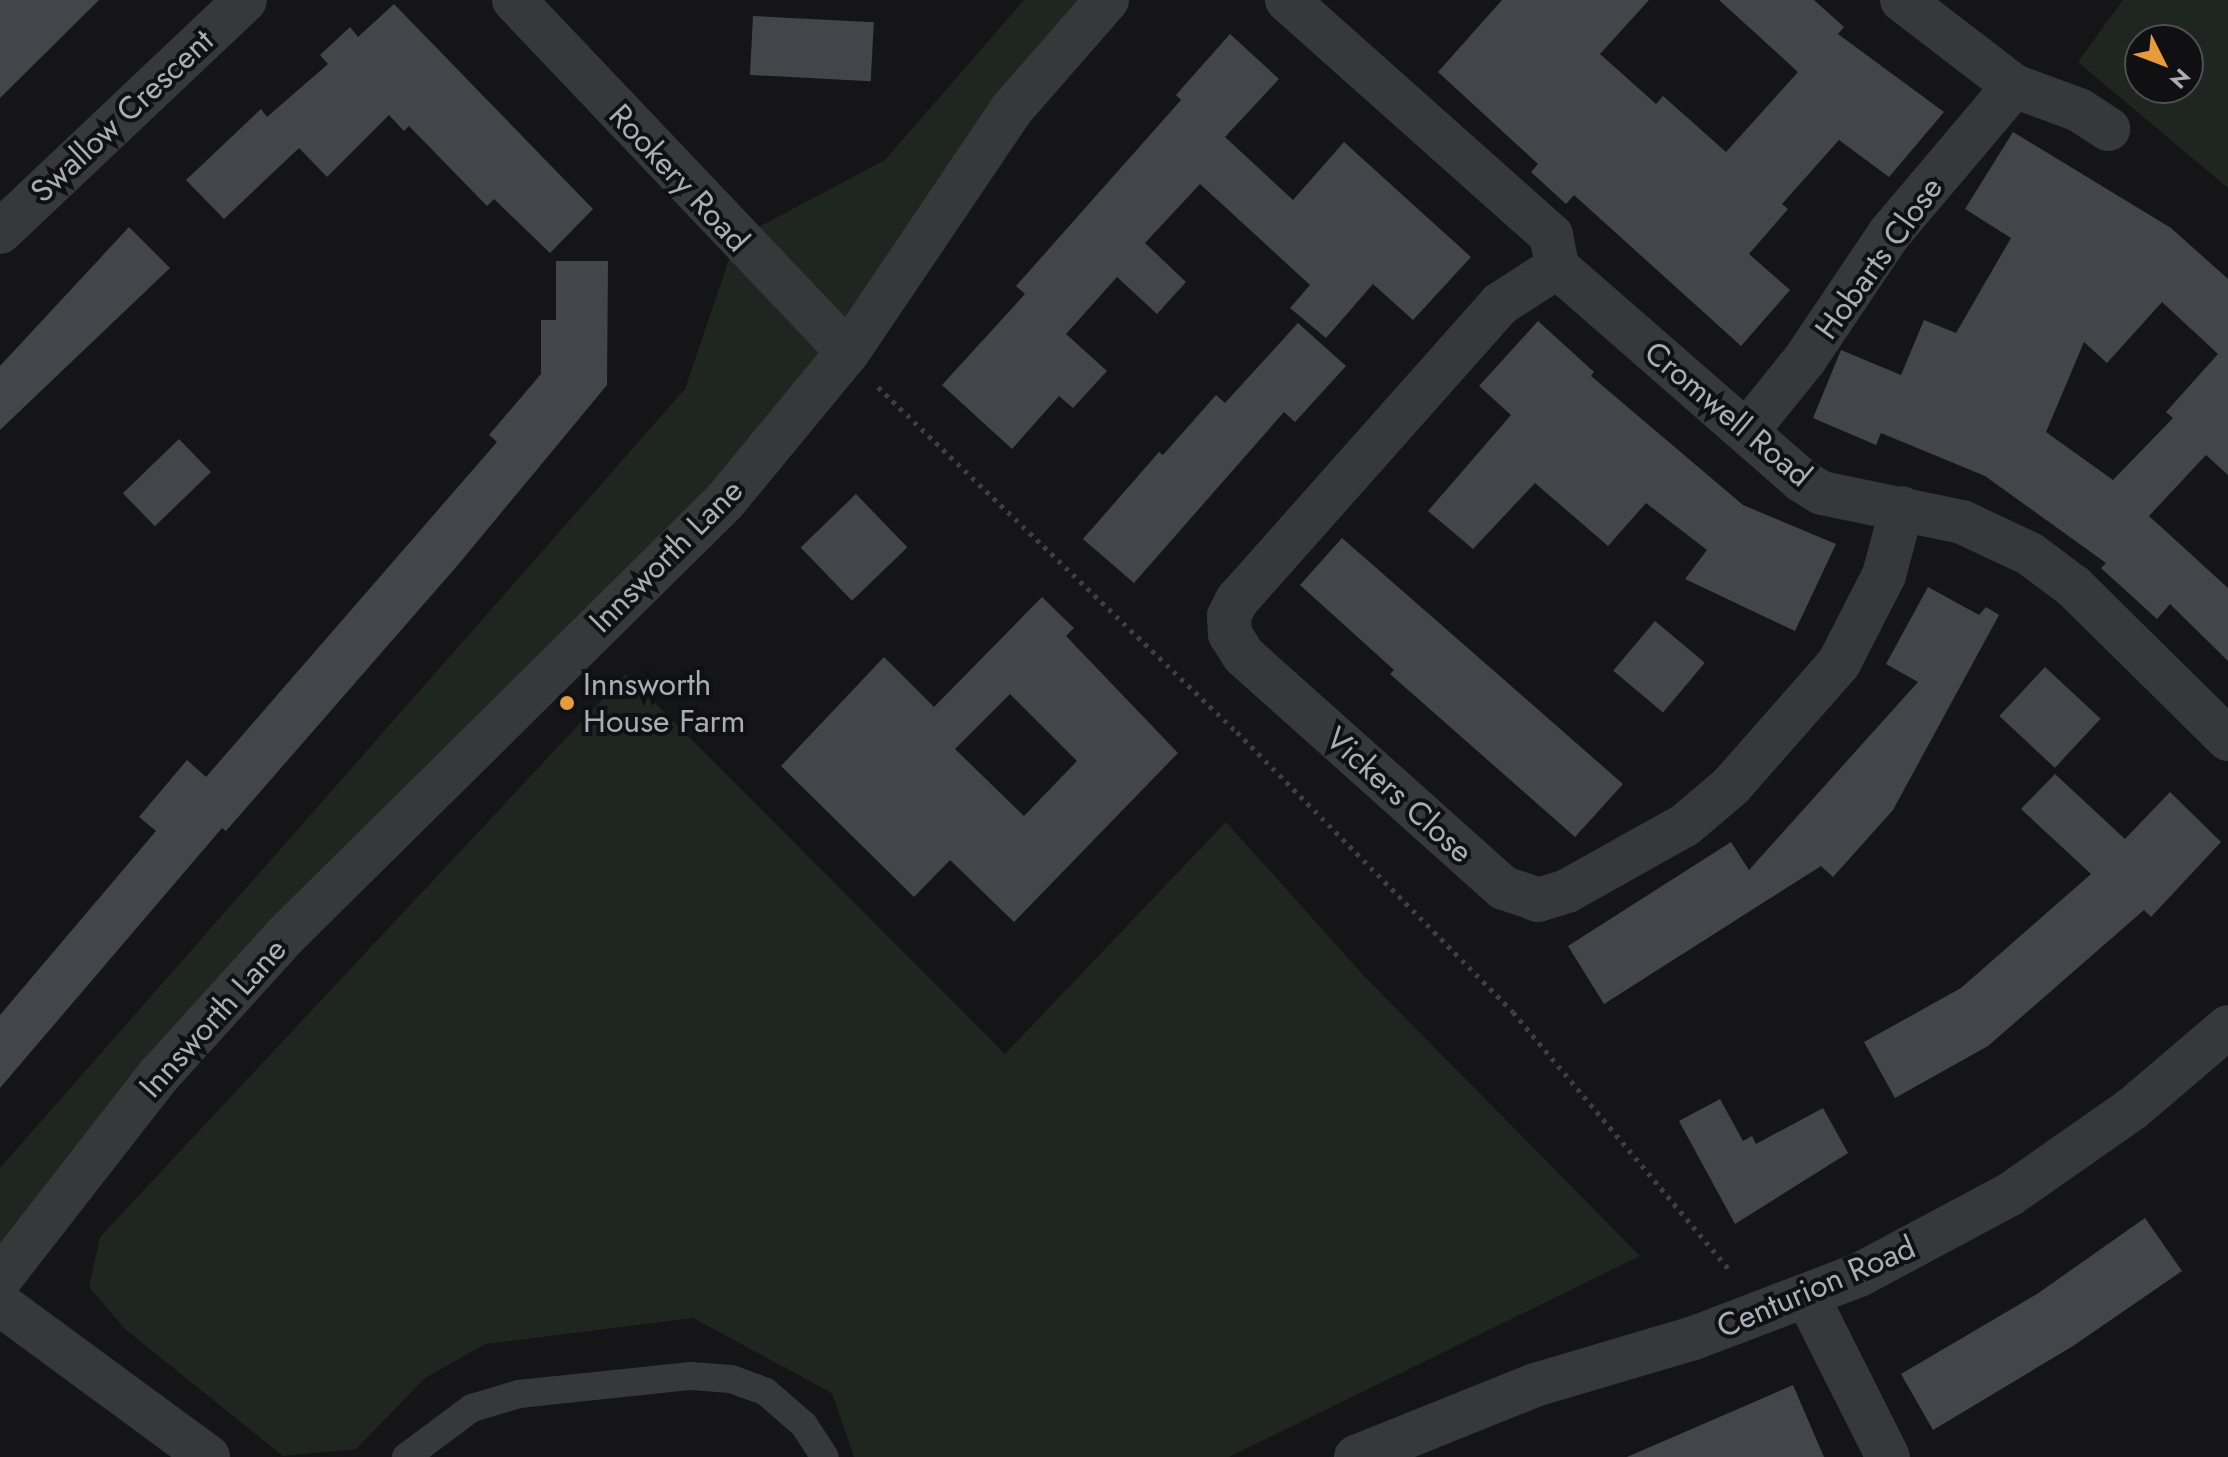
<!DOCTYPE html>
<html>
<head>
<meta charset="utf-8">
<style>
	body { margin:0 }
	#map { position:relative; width:2228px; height:1457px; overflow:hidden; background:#151517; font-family:Jost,sans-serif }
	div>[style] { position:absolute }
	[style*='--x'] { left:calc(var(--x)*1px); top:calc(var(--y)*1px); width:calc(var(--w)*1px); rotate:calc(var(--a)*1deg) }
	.green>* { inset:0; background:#1f2620 }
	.building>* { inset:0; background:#44454a; transform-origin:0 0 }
	.path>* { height:5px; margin-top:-2.5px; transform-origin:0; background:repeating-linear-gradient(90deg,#3c3f43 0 4px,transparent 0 10px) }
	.service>* { height:28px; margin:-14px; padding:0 14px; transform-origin:14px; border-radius:14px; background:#36383c }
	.minor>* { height:44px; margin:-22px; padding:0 22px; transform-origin:22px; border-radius:22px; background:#36383c }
	.tertiary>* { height:44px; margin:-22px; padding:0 22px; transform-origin:22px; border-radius:22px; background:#36383c }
	.dots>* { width:22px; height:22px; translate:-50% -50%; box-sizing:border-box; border:4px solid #101012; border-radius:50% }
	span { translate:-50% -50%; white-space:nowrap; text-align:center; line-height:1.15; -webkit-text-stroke:8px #101012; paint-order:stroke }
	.street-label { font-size:32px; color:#a8aeb6 }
	.poi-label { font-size:32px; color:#a8aeb6 }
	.left { translate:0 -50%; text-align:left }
	.north { position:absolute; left:2124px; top:24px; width:80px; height:80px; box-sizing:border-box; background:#101012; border:2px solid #4d4f54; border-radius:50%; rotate:132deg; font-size:22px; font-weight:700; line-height:32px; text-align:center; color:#a8aeb6 }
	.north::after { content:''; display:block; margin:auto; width:28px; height:36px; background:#e89b3c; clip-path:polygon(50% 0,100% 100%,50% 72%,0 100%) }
</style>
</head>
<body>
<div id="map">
	<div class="green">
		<div style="clip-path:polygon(1024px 0,1107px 0,848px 352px,0 1279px,0 1168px,685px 389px,736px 239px,885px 160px)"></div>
		<div style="clip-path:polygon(evenodd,2123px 0,2228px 0,2228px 188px,2078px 62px,2123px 0,2188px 40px,2188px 88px,2140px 88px,2140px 40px,2188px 40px)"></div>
		<div style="clip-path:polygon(626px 674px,1005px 1054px,1226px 822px,1364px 976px,1640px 1256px,1229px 1457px,854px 1457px,832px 1393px,693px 1318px,485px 1344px,425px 1378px,356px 1449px,283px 1456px,125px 1329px,89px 1287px,100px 1237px)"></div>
	</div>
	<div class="building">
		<div style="clip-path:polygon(0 0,99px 0,0 98px)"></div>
		<div style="clip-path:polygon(1502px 0,1649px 0,1600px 54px,1656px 104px,1663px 96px,1726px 152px,1798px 72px,1719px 0,1814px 0,1844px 27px,1838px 34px,1944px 112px,1889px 177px,1839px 140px,1782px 204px,1788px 209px,1749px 254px,1790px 290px,1741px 346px,1574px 195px,1566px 204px,1531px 172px,1538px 164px,1438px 72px)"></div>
		<div style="clip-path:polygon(394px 4px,593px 209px,550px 253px,494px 199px,487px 206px,409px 126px,404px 131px,389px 115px,327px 177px,299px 148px,224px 219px,186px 180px,261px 109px,267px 117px,328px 64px,320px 55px,350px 27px,358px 37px)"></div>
		<div style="left:753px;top:16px;width:121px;height:59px;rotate:3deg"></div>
		<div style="clip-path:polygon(1230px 34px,1279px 79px,1225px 137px,1293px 200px,1344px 142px,1471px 257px,1413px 320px,1373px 284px,1326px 338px,1290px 308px,1310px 285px,1200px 184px,1145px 243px,1186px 282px,1157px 314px,1117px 277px,1066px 334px,1107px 371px,1073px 408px,1059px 396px,1012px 449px,942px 385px,1025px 294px,1016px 286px,1181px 100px,1176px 95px)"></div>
		<div style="clip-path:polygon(evenodd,2013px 132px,2171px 228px,2228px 279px,2228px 475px,2206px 455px,2149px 516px,2228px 588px,2228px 661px,2170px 604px,2157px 619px,2101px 568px,2106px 563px,1985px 476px,1881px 433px,1876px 445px,1813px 418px,1841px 350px,1901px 375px,1924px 320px,1956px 333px,2011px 238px,1965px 209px,2013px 132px,2162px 302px,2218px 354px,2166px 412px,2173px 418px,2113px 480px,2046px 432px,2084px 342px,2107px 363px,2162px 302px)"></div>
		<div style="clip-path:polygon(129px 227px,170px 268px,0 430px,0 366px)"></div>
		<div style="clip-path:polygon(556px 261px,608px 261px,607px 385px,457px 566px,226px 831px,222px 828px,0 1088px,0 1015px,156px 831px,139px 817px,187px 760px,206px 777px,497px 442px,489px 435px,541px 374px,541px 320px,556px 320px)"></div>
		<div style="clip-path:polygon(1538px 321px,1594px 372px,1591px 376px,1743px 505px,1836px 544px,1795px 631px,1685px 579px,1707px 550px,1646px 503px,1608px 546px,1535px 483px,1473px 549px,1428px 511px,1511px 415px,1479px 386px)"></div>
		<div style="clip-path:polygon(1298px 323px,1346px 366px,1295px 422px,1284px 412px,1134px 583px,1083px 539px,1159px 452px,1163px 455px,1216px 395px,1225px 403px)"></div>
		<div style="left:179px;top:439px;width:46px;height:78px;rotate:46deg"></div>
		<div style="left:856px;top:494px;width:74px;height:77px;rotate:46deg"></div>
		<div style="clip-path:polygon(1342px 538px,1623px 784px,1575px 837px,1390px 674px,1394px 670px,1300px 585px)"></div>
		<div style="clip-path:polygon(1928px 587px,1979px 615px,1986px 607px,1999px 615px,1893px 810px,1833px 877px,1821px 866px,1604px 1004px,1568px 946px,1731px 842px,1749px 870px,1918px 682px,1886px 664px)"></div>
		<div style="clip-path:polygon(evenodd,1042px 597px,1074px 628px,1066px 636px,1178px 753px,1014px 922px,950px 860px,914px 897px,781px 766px,884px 657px,934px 707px,1042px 597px,1010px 694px,1077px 761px,1024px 816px,955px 749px,1010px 694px)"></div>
		<div style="left:1655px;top:621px;width:65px;height:65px;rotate:40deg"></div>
		<div style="left:2045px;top:667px;width:76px;height:67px;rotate:43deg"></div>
		<div style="clip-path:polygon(2055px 774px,2125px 839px,2170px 792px,2221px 842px,2151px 917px,2144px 910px,1988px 1046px,1895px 1098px,1864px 1042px,1961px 988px,2091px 874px,2021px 809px)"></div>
		<div style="clip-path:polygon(1720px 1099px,1743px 1141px,1752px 1136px,1756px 1144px,1823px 1108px,1848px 1153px,1735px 1224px,1679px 1121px)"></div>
		<div style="clip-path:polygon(2145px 1218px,2182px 1271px,2073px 1346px,1933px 1430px,1901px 1374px,2037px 1294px)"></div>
		<div style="clip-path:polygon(1793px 1385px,1824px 1457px,1627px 1457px)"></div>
	</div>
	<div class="path">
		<div style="--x:878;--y:387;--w:498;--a:43.9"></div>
		<div style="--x:1237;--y:732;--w:393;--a:45.4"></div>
		<div style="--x:1513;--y:1012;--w:339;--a:50"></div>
	</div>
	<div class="service">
		<div style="--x:406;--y:1457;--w:82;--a:-36.6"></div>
		<div style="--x:472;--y:1408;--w:49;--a:-16.6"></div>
		<div style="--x:519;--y:1394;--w:173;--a:-6"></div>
		<div style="--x:691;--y:1376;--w:40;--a:4.3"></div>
		<div style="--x:731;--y:1379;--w:37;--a:20"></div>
		<div style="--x:766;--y:1392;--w:50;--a:41"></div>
		<div style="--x:804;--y:1425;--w:38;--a:57"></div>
	</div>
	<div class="minor">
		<div style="--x:514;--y:0;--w:485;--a:46.5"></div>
		<div style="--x:1287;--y:0;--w:353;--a:41.7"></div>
		<div style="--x:1551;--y:235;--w:33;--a:79"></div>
		<div style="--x:1557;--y:267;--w:325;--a:41.1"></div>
		<div style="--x:1802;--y:481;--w:23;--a:31"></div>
		<div style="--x:1822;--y:493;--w:143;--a:11.7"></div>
		<div style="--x:1962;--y:522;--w:75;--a:25.2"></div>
		<div style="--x:2030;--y:554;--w:54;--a:36.7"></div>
		<div style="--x:2073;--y:586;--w:218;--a:44.6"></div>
		<div style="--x:1902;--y:0;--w:141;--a:37.5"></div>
		<div style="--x:2014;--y:86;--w:69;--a:20.3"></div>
		<div style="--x:2079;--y:110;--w:35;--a:33"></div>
		<div style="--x:0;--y:232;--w:337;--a:-43.4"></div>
		<div style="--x:1557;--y:267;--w:68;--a:147"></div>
		<div style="--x:1500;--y:304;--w:396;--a:131.6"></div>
		<div style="--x:1237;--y:600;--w:18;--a:117"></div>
		<div style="--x:1229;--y:616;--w:18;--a:87"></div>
		<div style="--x:1230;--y:634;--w:25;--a:58"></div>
		<div style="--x:1243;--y:655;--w:350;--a:41.8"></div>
		<div style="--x:1504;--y:888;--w:36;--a:19"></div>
		<div style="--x:1538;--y:900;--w:30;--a:-17"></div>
		<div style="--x:1567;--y:891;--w:135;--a:-29.2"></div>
		<div style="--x:1685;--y:825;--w:60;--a:-40.3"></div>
		<div style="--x:1731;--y:786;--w:164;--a:-48.7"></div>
		<div style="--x:1839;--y:663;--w:99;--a:-62.9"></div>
		<div style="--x:1884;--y:575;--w:69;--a:-75"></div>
		<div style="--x:1747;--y:431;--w:92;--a:-51.1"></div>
		<div style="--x:1805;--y:359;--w:151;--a:-56.1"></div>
		<div style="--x:1889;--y:234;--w:194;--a:-49.8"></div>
		<div style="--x:1807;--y:1296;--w:180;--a:63.3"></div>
	</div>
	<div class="tertiary">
		<div style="--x:0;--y:1279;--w:259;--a:-52.1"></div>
		<div style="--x:159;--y:1075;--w:188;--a:-47.8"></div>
		<div style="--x:285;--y:936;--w:619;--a:-44.67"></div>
		<div style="--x:725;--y:501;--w:193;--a:-50.5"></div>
		<div style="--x:848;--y:352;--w:292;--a:-56"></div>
		<div style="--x:1011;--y:110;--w:146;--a:-48.9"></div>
		<div style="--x:0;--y:1304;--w:258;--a:36.3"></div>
		<div style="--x:1356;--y:1457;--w:193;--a:-21.9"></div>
		<div style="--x:1535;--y:1385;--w:166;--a:-16.5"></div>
		<div style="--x:1694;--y:1338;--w:177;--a:-20.9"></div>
		<div style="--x:1859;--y:1275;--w:170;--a:-28.1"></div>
		<div style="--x:2009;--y:1195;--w:150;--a:-35"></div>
		<div style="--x:2132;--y:1109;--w:126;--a:-40.5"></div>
	</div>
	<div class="dots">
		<div style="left:567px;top:703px;background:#e89b3c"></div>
	</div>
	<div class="street-label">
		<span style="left:122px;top:116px;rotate:-43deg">Swallow Crescent</span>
		<span style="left:679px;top:178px;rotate:47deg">Rookery Road</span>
		<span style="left:1879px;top:258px;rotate:-54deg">Hobarts Close</span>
		<span style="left:1728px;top:414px;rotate:40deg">Cromwell Road</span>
		<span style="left:666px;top:556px;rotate:-45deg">Innsworth Lane</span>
		<span style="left:1399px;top:795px;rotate:42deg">Vickers Close</span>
		<span style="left:213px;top:1018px;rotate:-48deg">Innsworth Lane</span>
		<span style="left:1816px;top:1287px;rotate:-23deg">Centurion Road</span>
	</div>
	<div class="poi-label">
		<span class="left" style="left:583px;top:703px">Innsworth<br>House Farm</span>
	</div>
	<div class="north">N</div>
</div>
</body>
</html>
